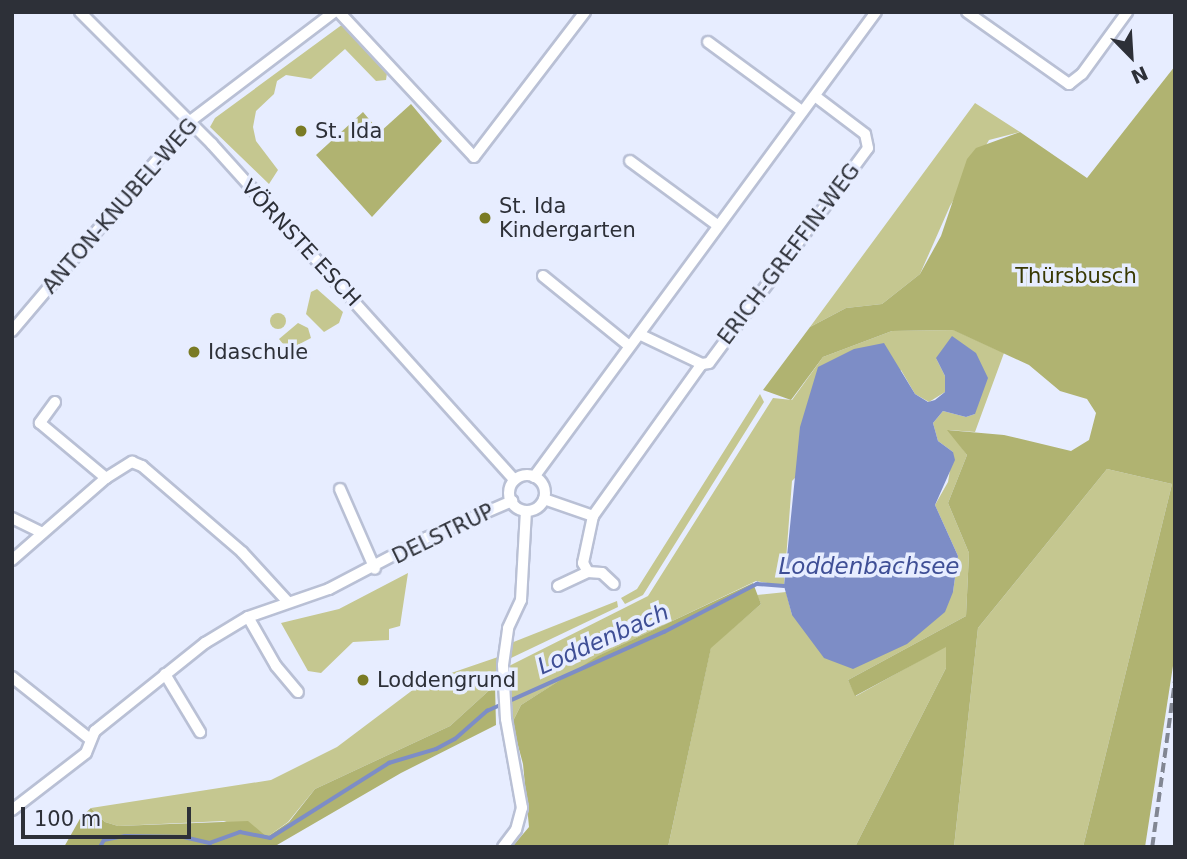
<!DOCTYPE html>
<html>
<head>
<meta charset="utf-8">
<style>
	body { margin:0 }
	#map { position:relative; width:1187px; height:859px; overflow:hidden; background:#e7edff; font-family:"DejaVu Sans",sans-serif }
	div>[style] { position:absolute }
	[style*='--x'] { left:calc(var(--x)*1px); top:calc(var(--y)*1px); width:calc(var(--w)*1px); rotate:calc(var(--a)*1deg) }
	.green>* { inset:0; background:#c5c790 }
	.round { border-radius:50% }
	.forest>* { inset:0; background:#b0b371 }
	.water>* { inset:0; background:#7d8dc6 }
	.stream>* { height:3.5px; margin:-1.75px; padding:0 1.75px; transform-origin:1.75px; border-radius:1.75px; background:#7d8dc6 }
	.roads { filter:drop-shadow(2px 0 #b9c0d5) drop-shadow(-2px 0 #b9c0d5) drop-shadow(0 2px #b9c0d5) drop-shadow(0 -2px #b9c0d5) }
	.minor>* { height:10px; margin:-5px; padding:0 5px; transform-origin:5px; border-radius:5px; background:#fff }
	.minor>.ring { margin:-5px; padding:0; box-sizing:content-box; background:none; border:10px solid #fff; border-radius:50% }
	.rail>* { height:3.5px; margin-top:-1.75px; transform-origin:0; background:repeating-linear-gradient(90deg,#828793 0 10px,transparent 0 15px) }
	.dots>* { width:19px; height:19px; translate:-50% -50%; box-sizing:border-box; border:4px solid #e7edff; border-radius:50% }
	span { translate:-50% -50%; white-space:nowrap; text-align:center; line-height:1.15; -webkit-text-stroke:7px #e7edff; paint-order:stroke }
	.poi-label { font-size:21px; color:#2d3038 }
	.left { translate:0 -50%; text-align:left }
	.street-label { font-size:21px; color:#2d3038 }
	.park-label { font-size:21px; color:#393903 }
	.water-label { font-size:23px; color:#3f4f96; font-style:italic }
	.frame { position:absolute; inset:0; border:14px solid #2d3038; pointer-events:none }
	.north { position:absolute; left:1096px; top:21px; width:70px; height:70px; -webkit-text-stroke:5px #e7edff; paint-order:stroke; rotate:156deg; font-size:19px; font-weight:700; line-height:28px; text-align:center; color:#2d3038 }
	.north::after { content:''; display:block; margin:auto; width:24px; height:32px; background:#2d3038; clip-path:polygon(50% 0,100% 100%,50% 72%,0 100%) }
	.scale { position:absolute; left:21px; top:807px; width:170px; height:32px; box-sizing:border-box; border:4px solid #2d3038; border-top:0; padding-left:9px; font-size:21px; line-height:24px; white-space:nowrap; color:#2d3038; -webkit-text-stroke:5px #e7edff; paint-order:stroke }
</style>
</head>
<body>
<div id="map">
	<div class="green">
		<div style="clip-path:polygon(343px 24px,387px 73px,386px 80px,376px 81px,345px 49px,311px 79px,286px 75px,277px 81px,274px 94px,256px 111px,253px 127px,256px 141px,278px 170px,269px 184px,210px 127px,215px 118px)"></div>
		<div style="clip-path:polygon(975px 103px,1020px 132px,989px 140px,950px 206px,920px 274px,882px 304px,846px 308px,810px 327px)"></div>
		<div style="clip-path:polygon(317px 289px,343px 312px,339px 323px,324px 332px,306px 314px,311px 292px)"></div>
		<div class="round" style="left:270px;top:313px;width:16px;height:16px"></div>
		<div style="clip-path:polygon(298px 323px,308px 328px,311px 338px,288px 350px,279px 339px)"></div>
		<div style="clip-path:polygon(954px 330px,1004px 353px,975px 432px,949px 430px,967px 455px,948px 503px,969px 553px,966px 616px,848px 680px,856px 696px,946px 646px,946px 668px,855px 847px,668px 847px,711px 647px,761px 604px,757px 595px,786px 592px,792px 615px,953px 592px,958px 556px,935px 505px,948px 482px,953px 452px,938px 441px,933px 423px,943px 411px,966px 417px,975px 414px,936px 358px,945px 376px,945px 392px,929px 402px,915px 394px,901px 370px,792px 481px,784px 586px,756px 581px,599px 656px,521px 705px,512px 723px,509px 666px,648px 596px,773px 398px,792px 400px,823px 357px,892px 331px)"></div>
		<div style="clip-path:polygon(760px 394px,764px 402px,643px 595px,625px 604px,621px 598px,637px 589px)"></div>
		<div style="clip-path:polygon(1107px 469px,1172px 484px,1083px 847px,954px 847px,978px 628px)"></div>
		<div style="clip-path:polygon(408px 573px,400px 626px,389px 629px,389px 640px,353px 642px,321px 673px,308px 671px,281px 623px,339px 609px)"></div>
		<div style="clip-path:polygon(617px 601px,618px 607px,511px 658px,511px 643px)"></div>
		<div style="clip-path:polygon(498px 657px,495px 685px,450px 726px,315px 789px,288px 822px,267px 837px,224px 821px,118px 826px,105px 822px,91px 808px,271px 780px,337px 747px,422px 683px)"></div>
	</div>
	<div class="forest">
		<div style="clip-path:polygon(1175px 66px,1175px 653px,1145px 847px,1083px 847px,1172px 484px,1107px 469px,978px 628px,954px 847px,855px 847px,946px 668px,946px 647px,855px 696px,848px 680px,966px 616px,969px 553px,948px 503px,967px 455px,947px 430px,1004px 435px,1071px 451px,1089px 440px,1096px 413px,1087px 399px,1060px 391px,1029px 365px,953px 330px,892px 331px,823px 357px,791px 400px,763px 390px,810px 327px,846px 308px,882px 304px,920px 274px,941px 236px,967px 159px,976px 148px,1020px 132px,1087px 178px)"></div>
		<div style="clip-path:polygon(411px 104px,442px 141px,372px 217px,316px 155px,363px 112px,380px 132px)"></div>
		<div style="clip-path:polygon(753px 583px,761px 604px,711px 648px,668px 847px,512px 847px,529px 827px,523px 764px,512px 723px,521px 705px,598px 656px)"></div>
		<div style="clip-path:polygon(495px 685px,496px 725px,401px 773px,277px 845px,64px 847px,81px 817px,91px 808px,105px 822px,118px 826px,248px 821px,267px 837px,289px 822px,315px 789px,450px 726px)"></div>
	</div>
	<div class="water">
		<div style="clip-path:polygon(952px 336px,976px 353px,988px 378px,975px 414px,966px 417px,943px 411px,933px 423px,938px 441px,953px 452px,955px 460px,935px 505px,958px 556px,953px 592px,945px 612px,907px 644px,853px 669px,824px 658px,792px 615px,784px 586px,800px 427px,818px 367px,854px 349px,884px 343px,915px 394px,928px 402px,935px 400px,945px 392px,945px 376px,936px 358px)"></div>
	</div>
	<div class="stream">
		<div style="--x:100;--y:847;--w:8;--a:-60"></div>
		<div style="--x:104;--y:840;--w:21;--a:-11"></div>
		<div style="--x:125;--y:836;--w:59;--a:1"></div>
		<div style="--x:184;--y:837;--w:27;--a:13"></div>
		<div style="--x:210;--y:843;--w:32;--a:-20"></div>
		<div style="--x:240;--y:832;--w:31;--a:11"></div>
		<div style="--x:270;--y:838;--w:141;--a:-32.2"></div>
		<div style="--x:389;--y:763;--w:49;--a:-16.6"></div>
		<div style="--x:436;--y:749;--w:21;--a:-28"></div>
		<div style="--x:455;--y:739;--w:43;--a:-41.2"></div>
		<div style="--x:487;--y:711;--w:194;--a:-24.1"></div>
		<div style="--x:664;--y:632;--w:105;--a:-27.3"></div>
		<div style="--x:757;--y:584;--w:27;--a:4"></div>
	</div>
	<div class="roads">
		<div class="minor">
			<div style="--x:80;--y:12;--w:187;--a:45"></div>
			<div style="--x:212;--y:144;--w:452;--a:48"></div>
			<div style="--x:339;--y:12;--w:198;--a:47"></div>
			<div style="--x:474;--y:157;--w:183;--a:-52.6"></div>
			<div style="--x:967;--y:12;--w:125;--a:35.2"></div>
			<div style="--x:1069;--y:84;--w:16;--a:-38"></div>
			<div style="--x:1082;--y:74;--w:77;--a:-54"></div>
			<div style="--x:708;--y:42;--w:117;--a:36.3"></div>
			<div style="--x:630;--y:161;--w:108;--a:36.3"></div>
			<div style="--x:543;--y:276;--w:109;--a:39.1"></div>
			<div style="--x:12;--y:331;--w:274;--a:-49.7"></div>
			<div style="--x:189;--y:122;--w:182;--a:-37.2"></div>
			<div style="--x:641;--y:335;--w:68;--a:25.4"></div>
			<div style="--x:702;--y:364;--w:7;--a:-8"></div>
			<div style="--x:709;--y:363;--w:267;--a:-53.5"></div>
			<div style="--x:868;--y:148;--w:14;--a:-102"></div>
			<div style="--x:865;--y:134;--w:63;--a:-142.8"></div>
			<div style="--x:55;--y:402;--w:26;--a:126"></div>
			<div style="--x:40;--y:423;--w:86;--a:39.8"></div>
			<div class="ring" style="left:509px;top:475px;width:26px;height:26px"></div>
			<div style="--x:534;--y:477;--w:577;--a:-53.67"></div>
			<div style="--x:340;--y:489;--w:87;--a:66.4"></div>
			<div style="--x:544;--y:499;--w:52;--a:19.1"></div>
			<div style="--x:593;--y:516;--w:187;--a:-54.4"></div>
			<div style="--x:593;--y:516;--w:48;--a:102"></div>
			<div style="--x:583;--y:563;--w:10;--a:61"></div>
			<div style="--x:588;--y:572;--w:14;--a:4"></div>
			<div style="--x:602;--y:573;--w:16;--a:43"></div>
			<div style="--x:12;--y:518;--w:34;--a:26"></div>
			<div style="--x:12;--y:560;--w:125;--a:-41.1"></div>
			<div style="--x:106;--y:478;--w:31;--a:-32"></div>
			<div style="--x:132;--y:462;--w:11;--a:22"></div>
			<div style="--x:142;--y:466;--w:132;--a:40.7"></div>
			<div style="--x:242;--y:552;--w:67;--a:47.4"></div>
			<div style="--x:558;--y:586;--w:33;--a:-25"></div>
			<div style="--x:248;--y:617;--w:56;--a:60.3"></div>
			<div style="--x:276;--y:666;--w:34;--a:50"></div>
			<div style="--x:165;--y:674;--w:68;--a:58.9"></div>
			<div style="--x:12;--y:677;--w:100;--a:38.5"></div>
			<div style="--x:12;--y:810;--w:93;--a:-37.6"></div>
			<div style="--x:86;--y:753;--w:24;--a:-68"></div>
			<div style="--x:95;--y:731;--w:141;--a:-38.7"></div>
			<div style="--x:205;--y:643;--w:50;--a:-31.2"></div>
			<div style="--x:248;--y:617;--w:86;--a:-19.1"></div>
			<div style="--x:329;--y:589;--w:110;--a:-27.7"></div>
			<div style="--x:426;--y:538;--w:94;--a:-23.3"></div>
			<div style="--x:503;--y:847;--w:21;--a:-53"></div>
			<div style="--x:516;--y:830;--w:23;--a:-75"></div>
			<div style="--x:522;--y:808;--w:90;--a:-100.2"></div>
			<div style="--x:506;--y:719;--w:54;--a:-93.2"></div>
			<div style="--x:503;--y:665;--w:37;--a:-82"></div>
			<div style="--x:508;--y:628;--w:31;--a:-65"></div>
			<div style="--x:521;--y:600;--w:89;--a:-86.8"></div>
		</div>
	</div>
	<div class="rail">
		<div style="--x:1152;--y:847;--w:171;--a:-82.2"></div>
	</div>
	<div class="dots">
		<div style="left:301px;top:131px;background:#7a7b24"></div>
		<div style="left:485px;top:218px;background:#7a7b24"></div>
		<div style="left:194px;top:352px;background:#7a7b24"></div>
		<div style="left:363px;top:680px;background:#7a7b24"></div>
	</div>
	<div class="poi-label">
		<span class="left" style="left:315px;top:131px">St. Ida</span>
		<span class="left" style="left:499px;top:218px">St. Ida<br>Kindergarten</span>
		<span class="left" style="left:208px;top:352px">Idaschule</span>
		<span class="left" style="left:377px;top:680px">Loddengrund</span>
	</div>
	<div class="street-label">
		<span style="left:120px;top:206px;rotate:-49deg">ANTON-KNUBEL-WEG</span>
		<span style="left:301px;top:243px;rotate:47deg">VÖRNSTE ESCH</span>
		<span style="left:789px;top:254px;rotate:-53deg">ERICH-GREFFIN-WEG</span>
		<span style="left:443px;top:534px;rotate:-26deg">DELSTRUP</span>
	</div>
	<div class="park-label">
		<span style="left:1076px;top:276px">Thürsbusch</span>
	</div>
	<div class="water-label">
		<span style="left:869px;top:566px">Loddenbachsee</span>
		<span style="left:603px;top:639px;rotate:-24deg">Loddenbach</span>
	</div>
	<div class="frame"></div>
	<div class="north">N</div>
	<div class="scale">100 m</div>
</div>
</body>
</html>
